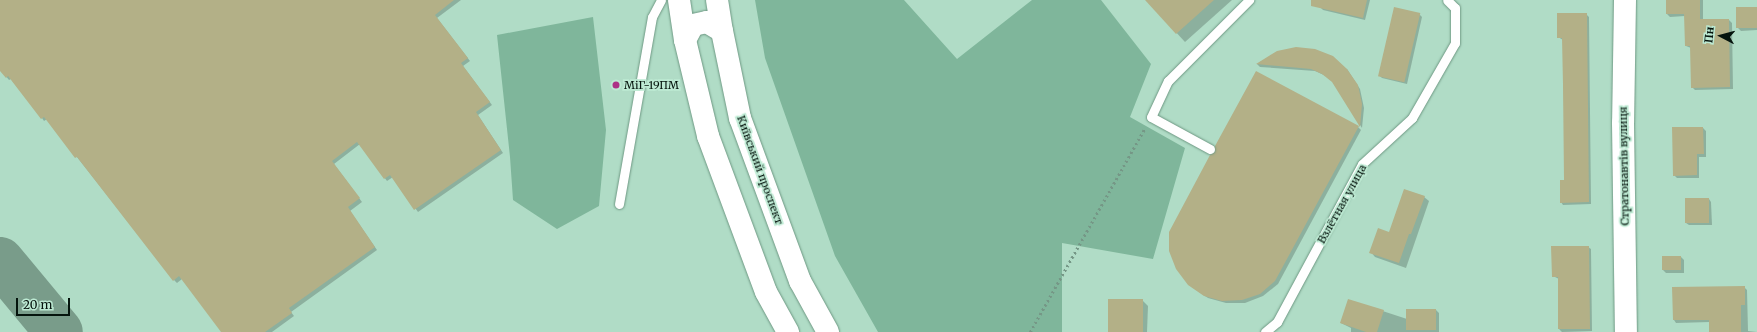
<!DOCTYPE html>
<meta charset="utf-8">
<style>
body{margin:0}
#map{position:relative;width:1757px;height:332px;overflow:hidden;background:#b0dcc6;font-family:Merriweather,serif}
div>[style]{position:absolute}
.green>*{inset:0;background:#7fb69b}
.shadow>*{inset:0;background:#0003}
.taxiway>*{height:48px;margin:-24px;padding:0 24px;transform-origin:24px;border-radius:24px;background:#799c8a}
.building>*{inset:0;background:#b3b087;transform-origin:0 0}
.path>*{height:2.5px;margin-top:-1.25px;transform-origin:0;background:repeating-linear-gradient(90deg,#759786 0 2px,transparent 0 5px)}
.roads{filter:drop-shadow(0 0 1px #6e9883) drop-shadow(0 0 1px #6e9883)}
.service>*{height:9px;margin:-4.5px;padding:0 4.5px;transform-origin:4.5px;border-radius:4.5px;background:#fff}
.primary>*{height:22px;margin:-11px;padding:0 11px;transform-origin:11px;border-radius:11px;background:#fff}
.dots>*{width:11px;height:11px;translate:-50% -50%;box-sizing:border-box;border:2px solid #bdead3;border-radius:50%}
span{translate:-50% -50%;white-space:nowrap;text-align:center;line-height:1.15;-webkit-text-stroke:3.5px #bdead3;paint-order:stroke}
.poi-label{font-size:11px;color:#05140d}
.left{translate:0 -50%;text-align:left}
.street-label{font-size:11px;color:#05140d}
.north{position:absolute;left:1701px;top:16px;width:40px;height:40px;-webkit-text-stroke:3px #bdead3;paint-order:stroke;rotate:276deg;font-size:11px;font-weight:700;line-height:16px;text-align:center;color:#05140d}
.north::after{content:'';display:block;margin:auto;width:14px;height:18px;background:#05140d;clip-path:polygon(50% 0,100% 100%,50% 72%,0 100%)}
.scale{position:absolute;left:16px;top:298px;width:54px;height:18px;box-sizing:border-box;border:2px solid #05140d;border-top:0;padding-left:5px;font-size:12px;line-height:14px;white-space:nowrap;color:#05140d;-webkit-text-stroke:3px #bdead3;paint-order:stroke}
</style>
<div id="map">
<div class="green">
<i style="clip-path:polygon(755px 0,904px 0,957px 59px,1032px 0,1101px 0,1151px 64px,1130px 117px,1185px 148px,1153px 259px,1062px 243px,1062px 332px,878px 332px,835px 256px,765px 58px)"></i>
<i style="clip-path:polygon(593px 17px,606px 130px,599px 206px,557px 229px,513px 200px,510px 157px,497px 35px)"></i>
</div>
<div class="shadow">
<i style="clip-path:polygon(0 0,461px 0,437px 18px,470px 61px,463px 66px,492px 105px,478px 115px,503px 153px,418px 212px,393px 177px,387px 181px,360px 144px,334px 164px,362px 202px,350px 211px,377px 250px,291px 312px,294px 316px,272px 332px,222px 332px,182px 279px,177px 283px,174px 280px,47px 119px,44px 121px,42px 118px,11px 79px,9px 80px,0 69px)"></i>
<i style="clip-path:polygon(1152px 0,1232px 0,1185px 42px,1149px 3px)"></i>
<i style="clip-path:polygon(1321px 0,1370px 0,1365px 20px,1323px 10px,1320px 7px)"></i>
<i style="clip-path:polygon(1667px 0,1703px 0,1703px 20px,1729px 20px,1732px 23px,1733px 89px,1695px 90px,1692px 87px,1691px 48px,1686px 46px,1685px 16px,1670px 17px,1667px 14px)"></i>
<i style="clip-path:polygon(1757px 8px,1757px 30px,1741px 31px,1738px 28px)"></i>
<i style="clip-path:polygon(1419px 14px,1422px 17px,1407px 84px,1382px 78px,1379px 75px)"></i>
<i style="clip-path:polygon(1586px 14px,1589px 17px,1591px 204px,1563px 205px,1561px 202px,1565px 181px,1563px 40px,1558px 37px)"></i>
<i style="clip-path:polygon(1277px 52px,1347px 69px,1360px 89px,1364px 108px,1362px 128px,1333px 82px,1326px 76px,1315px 71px,1260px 67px,1257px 64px)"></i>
<i style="clip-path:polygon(1358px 127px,1361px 130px,1278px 284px,1263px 296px,1245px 303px,1226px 303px,1208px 298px,1192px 287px)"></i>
<i style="clip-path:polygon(1673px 128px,1703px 128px,1706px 131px,1706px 157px,1699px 157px,1699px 178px,1677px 178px,1674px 175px)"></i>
<i style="clip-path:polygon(1424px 197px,1429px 201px,1406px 268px,1375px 257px,1371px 252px)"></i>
<i style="clip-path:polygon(1709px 199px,1711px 202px,1712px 225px,1689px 225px,1686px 223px)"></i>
<i style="clip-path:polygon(1588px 247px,1591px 249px,1592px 331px,1562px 332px,1559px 329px,1559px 279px,1553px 276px)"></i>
<i style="clip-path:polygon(1681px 257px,1684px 260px,1684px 273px,1666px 273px,1663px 270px,1663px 258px)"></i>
<i style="clip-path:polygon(1744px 287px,1747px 290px,1748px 331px,1757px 332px,1710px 332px,1710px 322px,1676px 323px,1674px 320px)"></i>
<i style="clip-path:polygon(1142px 300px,1148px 306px,1147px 332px,1108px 332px)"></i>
<i style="clip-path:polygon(1349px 300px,1407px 319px,1436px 310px,1439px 313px,1439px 332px,1351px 332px,1351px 328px,1341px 323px)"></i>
</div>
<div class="taxiway">
<i style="left:0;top:261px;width:92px;rotate:50.3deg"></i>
</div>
<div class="building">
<i style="clip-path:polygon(0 0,454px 0,435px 15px,468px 58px,461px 63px,490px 102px,476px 112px,501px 150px,414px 210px,390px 175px,384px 179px,357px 142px,332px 161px,360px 198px,348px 207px,375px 247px,289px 308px,292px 313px,265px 332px,221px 332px,179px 276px,173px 281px,77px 157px,75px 158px,44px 117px,41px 119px,8px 76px,6px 78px,0 71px)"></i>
<i style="clip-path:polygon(1145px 0,1214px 0,1176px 34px)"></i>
<i style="clip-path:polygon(1311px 0,1367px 0,1363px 18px,1311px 6px)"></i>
<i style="clip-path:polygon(1666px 0,1700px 0,1700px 19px,1729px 19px,1730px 87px,1691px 88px,1690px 46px,1685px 46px,1684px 14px,1666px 14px)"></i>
<i style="left:1394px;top:7px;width:27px;height:71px;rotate:13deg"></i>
<i style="left:1736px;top:7px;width:21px;height:21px"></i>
<i style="clip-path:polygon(1557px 13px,1587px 13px,1589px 202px,1560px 203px,1560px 180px,1564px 180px,1563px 85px,1562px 38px,1557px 38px)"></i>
<i style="clip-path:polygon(1296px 47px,1315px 49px,1333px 56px,1347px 69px,1358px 85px,1362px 104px,1360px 127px,1332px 82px,1322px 74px,1311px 69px,1256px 64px,1277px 51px)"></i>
<i style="clip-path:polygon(1256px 71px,1359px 126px,1275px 281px,1260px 294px,1242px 300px,1222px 301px,1204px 296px,1188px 285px,1176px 269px,1169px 251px,1169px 232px,1210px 155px,1215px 152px,1215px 146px)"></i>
<i style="clip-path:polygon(1672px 127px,1703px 127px,1704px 154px,1697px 154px,1697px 175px,1673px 176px)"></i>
<i style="clip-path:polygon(1404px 189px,1425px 196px,1411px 234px,1409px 234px,1399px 263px,1369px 253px,1378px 228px,1389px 232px)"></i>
<i style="left:1709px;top:198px;width:25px;height:24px;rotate:90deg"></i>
<i style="clip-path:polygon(1551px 246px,1589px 246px,1590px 329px,1558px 329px,1558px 277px,1552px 277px)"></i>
<i style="left:1681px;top:256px;width:14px;height:19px;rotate:90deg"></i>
<i style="clip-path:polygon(1745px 286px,1745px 305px,1741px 305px,1741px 332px,1709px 332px,1709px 320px,1673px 320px,1672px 287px)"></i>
<i style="left:1108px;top:299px;width:35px;height:33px"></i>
<i style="clip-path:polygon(1348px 299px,1384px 310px,1377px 332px,1366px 332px,1340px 323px)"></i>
<i style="left:1436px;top:309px;width:21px;height:30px;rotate:90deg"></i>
</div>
<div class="path">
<i style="left:1030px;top:332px;width:234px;rotate:-60.6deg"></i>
</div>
<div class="roads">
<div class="service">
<i style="left:1210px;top:149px;width:67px;rotate:-151.5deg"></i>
<i style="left:1151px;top:117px;width:40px;rotate:-65deg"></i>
<i style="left:1168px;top:81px;width:115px;rotate:-45deg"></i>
<i style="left:619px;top:204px;width:190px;rotate:-80deg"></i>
<i style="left:652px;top:17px;width:19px;rotate:-62deg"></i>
<i style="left:1265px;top:332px;width:16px;rotate:-40deg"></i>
<i style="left:1277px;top:322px;width:179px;rotate:-61.7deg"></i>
<i style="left:1362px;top:164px;width:68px;rotate:-42.6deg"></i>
<i style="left:1412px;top:118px;width:86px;rotate:-60.2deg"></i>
<i style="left:1455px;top:43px;width:35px;rotate:-90deg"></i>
<i style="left:1455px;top:8px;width:11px;rotate:-135deg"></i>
</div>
<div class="primary">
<i style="left:679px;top:0;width:40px;rotate:81.5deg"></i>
<i style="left:685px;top:40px;width:99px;rotate:76.5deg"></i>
<i style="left:708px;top:136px;width:166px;rotate:69.6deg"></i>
<i style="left:766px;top:292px;width:46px;rotate:61.2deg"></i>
<i style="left:717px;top:0;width:31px;rotate:81deg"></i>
<i style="left:722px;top:31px;width:89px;rotate:78.3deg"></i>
<i style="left:740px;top:118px;width:174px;rotate:69.8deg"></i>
<i style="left:800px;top:281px;width:58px;rotate:61.2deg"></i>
<i style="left:1625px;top:0;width:123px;rotate:90.9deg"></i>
<i style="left:1623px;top:123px;width:209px;rotate:89.2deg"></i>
<i style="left:685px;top:40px;width:17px;rotate:-62deg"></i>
<i style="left:693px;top:25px;width:14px;rotate:-12deg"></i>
<i style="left:707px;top:22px;width:17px;rotate:31deg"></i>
</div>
</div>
<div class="dots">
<i style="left:616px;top:85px;background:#ad3386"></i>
</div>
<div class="poi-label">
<span class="left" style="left:624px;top:85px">МіГ-19ПМ</span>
</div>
<div class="street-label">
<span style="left:1624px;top:166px;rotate:-91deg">Стратонавтів вулиця</span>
<span style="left:760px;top:170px;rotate:70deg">Київський проспект</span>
<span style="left:1342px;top:204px;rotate:-61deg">Взлётная улица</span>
</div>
<div class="north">Пн</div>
<div class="scale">20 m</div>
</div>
